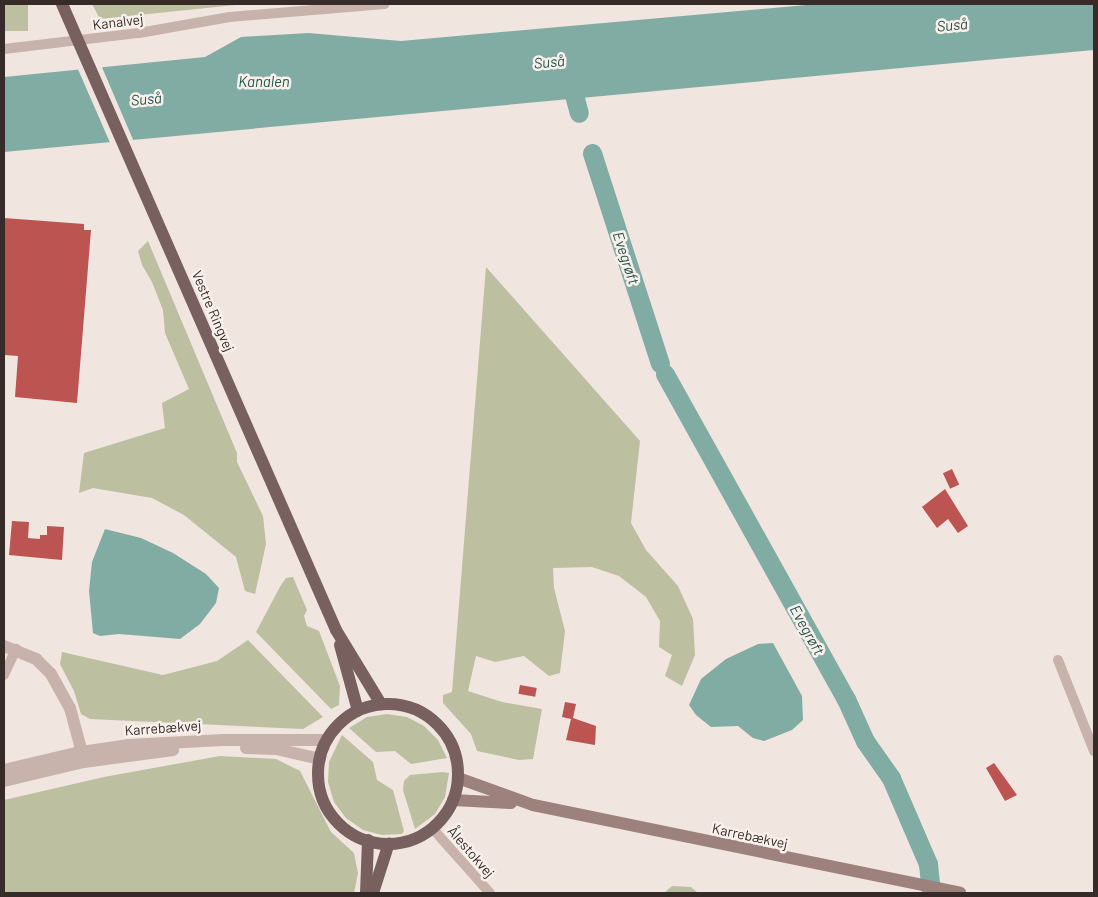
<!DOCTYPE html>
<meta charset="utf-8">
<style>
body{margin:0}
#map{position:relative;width:1098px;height:897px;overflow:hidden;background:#f1e5df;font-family:Barlow,sans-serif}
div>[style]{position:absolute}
.green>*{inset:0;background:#bcbfa0;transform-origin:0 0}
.water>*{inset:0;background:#80aca4}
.pier>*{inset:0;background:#f1e5df}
.river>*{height:19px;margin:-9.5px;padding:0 9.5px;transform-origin:9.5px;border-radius:9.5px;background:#80aca4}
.building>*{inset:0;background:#bc5452;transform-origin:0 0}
.minor>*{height:10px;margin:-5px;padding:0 5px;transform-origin:5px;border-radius:5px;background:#c8b2ac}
.tertiary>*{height:12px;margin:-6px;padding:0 6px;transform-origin:6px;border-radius:6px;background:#c8b2ac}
.secondary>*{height:12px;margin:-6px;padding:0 6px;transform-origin:6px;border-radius:6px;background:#9c817d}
.primary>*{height:12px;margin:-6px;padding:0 6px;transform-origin:6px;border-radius:6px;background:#77605d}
.primary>.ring{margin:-6px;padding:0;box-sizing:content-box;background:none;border:12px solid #77605d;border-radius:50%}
span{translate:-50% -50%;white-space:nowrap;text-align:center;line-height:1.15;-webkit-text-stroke:5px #f9f0eb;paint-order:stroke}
.street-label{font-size:14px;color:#372b2a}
.water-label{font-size:15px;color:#23554d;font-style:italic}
.frame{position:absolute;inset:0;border:5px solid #372b2a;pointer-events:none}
</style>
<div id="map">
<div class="green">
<i style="left:4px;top:4px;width:24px;height:27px"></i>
<i style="clip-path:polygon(92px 4px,245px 4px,100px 19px)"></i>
<i style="clip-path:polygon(148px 241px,237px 453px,237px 462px,263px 516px,266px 544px,255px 594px,245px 591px,236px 557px,184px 515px,152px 498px,93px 488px,79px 493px,84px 453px,165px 428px,162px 403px,189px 389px,165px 333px,163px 310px,152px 282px,142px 265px,138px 251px)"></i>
<i style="clip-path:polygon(486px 267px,640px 441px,631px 523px,646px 550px,678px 586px,693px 619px,695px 655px,682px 686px,665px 676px,672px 655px,659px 647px,660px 621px,646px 597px,619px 576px,592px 567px,553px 568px,554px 588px,565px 631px,560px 673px,549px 676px,524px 656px,495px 662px,476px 656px,468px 691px,502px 702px,542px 709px,533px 759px,519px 760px,477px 751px,471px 734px,443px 703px,443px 695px,452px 692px)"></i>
<i style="clip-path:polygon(293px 577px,307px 610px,304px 616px,307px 626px,319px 631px,340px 686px,339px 705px,331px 709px,256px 632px,281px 585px,286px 578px)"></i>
<i style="clip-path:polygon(248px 640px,323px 717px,303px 729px,90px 719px,81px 714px,74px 691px,60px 664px,62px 652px,163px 675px,217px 661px)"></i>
<i style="clip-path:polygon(387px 714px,407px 717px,424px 726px,438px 740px,447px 758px,411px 764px,395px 751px,376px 752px,349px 728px,367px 717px)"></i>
<i style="clip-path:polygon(342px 735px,373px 762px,377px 780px,393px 790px,404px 831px,402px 834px,382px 835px,363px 830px,346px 818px,334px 802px,328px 782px,329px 762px)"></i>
<i style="clip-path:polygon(220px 756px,276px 759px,300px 771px,331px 832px,354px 853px,358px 873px,354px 893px,4px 893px,4px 800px,104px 777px)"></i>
<i style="clip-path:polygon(442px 772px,449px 773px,445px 797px,435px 814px,415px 829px,403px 790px,404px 781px,410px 775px)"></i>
<i style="clip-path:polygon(672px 886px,691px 887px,698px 893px,664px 893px)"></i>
</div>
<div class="water">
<i style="clip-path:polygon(818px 4px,1094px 4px,1094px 50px,4px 152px,4px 77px,205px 57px,241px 37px,308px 33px,401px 41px)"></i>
<i style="clip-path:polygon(105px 529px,141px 538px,173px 553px,206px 574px,219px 588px,216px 603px,200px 624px,180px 639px,119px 634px,100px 636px,93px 633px,89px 591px,92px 562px)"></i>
<i style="clip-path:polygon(773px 643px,802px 696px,803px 720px,792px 730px,764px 741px,753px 738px,738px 726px,711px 727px,696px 715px,689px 705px,701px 679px,726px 659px,758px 644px)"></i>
</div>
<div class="pier">
<i style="clip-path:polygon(101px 65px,134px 142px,111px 145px,77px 67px)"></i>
</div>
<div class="river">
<i style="left:569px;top:76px;width:38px;rotate:75deg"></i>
<i style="left:592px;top:153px;width:221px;rotate:72.1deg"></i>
<i style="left:665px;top:374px;width:372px;rotate:60.9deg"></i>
<i style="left:846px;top:699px;width:46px;rotate:65.7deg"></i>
<i style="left:865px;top:741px;width:45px;rotate:54.9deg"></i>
<i style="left:891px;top:778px;width:94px;rotate:66.7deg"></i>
<i style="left:928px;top:864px;width:29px;rotate:84deg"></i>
</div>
<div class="building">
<i style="clip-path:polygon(4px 218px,84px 224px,84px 230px,91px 230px,77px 403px,15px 397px,18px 356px,4px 355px)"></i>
<i style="left:952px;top:469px;width:17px;height:10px;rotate:65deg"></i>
<i style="clip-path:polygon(945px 489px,968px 526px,958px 533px,948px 519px,937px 528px,922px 507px)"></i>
<i style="clip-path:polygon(12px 521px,29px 522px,28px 538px,40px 539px,40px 535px,47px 535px,47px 526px,64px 527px,62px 560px,9px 555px)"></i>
<i style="left:520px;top:685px;width:17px;height:9px;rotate:10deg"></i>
<i style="clip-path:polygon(565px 702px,576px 704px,573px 718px,596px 726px,595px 745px,566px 740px,571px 719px,562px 717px)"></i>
<i style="clip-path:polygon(994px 763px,1017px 795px,1005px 801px,986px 768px)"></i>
</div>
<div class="minor">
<i style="left:4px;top:49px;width:136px;rotate:-6.8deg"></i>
<i style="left:139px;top:33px;width:92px;rotate:-10deg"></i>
<i style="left:230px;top:17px;width:155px;rotate:-4.8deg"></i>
<i style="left:1058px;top:660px;width:98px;rotate:68.4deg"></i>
<i style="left:4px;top:675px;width:29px;rotate:-65deg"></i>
<i style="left:432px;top:828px;width:87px;rotate:48.3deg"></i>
</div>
<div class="tertiary">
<i style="left:4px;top:646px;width:35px;rotate:22deg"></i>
<i style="left:36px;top:659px;width:21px;rotate:45deg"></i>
<i style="left:51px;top:674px;width:39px;rotate:61deg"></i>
<i style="left:70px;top:708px;width:54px;rotate:74.9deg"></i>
<i style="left:246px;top:748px;width:30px;rotate:2deg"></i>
<i style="left:276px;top:749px;width:45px;rotate:12.8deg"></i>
<i style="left:4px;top:770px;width:79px;rotate:-13.2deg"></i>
<i style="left:81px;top:752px;width:49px;rotate:-8.3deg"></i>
<i style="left:129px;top:745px;width:94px;rotate:-3deg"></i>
<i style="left:223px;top:740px;width:104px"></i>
<i style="left:4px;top:781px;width:82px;rotate:-13.4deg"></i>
<i style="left:84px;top:762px;width:90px;rotate:-7.7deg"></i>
</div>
<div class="secondary">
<i style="left:458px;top:778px;width:80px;rotate:19.8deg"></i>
<i style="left:533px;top:805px;width:436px;rotate:11.6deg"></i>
<i style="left:453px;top:800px;width:58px;rotate:3deg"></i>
</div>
<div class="primary">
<i style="left:62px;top:4px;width:683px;rotate:66.36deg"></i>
<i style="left:336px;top:630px;width:87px;rotate:58.7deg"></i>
<i style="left:340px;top:645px;width:68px;rotate:74.7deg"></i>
<i class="ring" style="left:318px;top:704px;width:128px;height:128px"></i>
<i style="left:366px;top:893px;width:53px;rotate:-87.8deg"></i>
<i style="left:373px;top:893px;width:52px;rotate:-72.3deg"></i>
</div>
<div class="street-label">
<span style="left:118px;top:22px;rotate:-7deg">Kanalvej</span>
<span style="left:213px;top:311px;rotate:67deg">Vestre Ringvej</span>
<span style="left:163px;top:728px;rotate:-4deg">Karrebækvej</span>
<span style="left:750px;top:836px;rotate:12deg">Karrebækvej</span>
<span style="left:471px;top:852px;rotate:49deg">Ålestokvej</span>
</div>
<div class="water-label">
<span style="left:952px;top:25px;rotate:-5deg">Suså</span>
<span style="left:549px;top:62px;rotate:-5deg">Suså</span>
<span style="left:264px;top:82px">Kanalen</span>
<span style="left:146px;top:99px;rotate:-5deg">Suså</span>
<span style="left:626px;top:258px;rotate:72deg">Evegrøft</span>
<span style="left:807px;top:630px;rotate:61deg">Evegrøft</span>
</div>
<div class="frame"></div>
</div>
